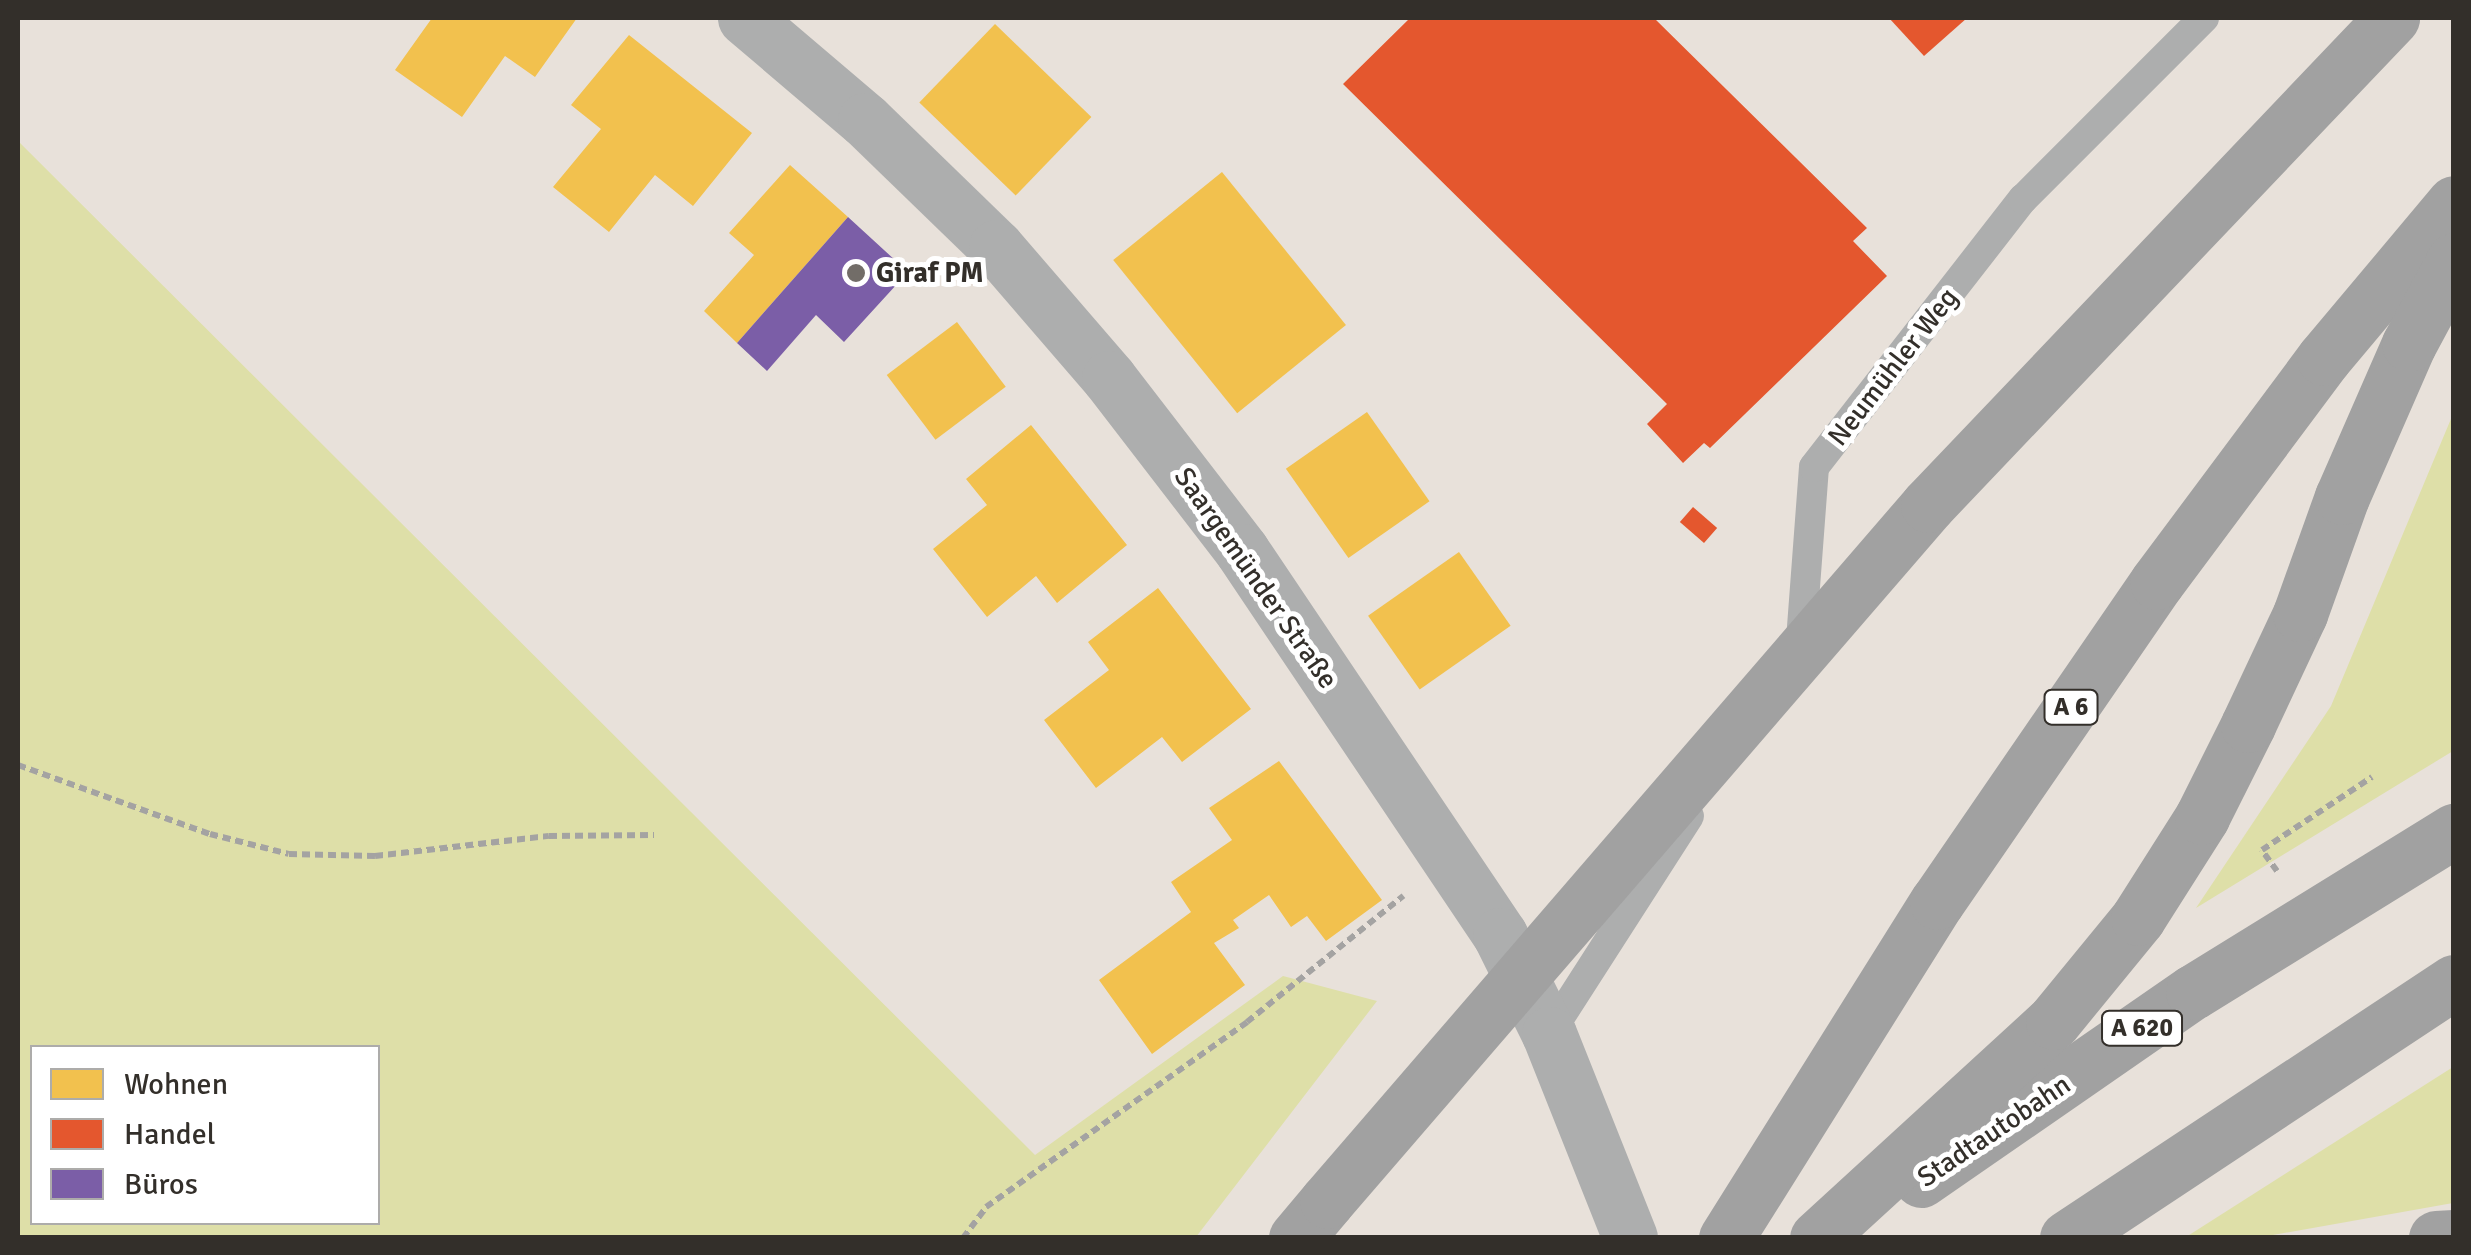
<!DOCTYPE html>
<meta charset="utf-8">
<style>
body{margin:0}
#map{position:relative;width:2471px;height:1255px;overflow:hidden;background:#e8e1da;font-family:Signika,sans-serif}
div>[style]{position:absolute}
.green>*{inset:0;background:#dedfa8}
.homes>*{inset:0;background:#f2c14e;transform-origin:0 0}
.shops>*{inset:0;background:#e4572e;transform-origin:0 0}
.offices>*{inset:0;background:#7b5ea7}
.path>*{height:6px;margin-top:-3px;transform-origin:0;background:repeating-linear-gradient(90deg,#a4a3a2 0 8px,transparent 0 13px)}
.service>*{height:30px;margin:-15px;padding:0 15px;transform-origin:15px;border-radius:15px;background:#adaeae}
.minor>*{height:55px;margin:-27.5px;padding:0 27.5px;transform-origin:27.5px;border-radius:27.5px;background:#adaeae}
.motorway>*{height:55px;margin:-27.5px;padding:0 27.5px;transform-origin:27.5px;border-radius:27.5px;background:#a1a1a1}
.motorway-bridge>*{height:55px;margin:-27.5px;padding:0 27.5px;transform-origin:27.5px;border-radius:27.5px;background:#a1a1a1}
.dots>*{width:28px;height:28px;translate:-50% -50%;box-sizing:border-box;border:5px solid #fff;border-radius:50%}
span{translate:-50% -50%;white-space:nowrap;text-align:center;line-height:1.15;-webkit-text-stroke:10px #fff;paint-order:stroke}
.shield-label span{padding:2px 8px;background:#fff;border:2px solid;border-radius:8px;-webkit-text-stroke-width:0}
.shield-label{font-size:25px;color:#332f2a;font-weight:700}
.poi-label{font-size:28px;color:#332f2a;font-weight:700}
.left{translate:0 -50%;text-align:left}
.street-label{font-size:28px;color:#332f2a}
.frame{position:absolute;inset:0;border:20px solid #332f2a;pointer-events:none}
.legend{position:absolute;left:30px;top:1045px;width:350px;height:180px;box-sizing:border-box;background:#fff;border:2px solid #adacaa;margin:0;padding:12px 18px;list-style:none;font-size:30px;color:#332f2a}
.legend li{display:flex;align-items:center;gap:20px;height:50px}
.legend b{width:50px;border:2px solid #adacaa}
</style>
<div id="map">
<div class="green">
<i style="clip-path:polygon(evenodd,18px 141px,1035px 1155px,1283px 976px,1377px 1001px,1196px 1237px,18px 1237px,18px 141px,32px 1048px,378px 1048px,378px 1222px,32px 1222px,32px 1048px)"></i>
<i style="clip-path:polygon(2453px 414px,2453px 751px,2196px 908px,2331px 706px)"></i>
<i style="clip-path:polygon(2453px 1067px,2453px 1203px,2262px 1237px,2186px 1237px)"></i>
</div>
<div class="homes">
<i style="clip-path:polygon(432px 18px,577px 18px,535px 77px,505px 56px,462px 117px,395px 70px)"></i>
<i style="left:995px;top:24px;width:134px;height:109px;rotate:44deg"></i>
<i style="clip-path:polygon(629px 35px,752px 133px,693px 206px,655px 175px,609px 232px,553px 187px,601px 129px,571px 105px)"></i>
<i style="clip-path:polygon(790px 165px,848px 217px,737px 343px,704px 311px,754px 255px,729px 233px)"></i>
<i style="left:1222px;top:172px;width:197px;height:140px;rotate:51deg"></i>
<i style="left:957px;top:322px;width:81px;height:88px;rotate:53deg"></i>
<i style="left:1367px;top:412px;width:109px;height:99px;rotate:55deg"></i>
<i style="clip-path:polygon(1031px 425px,1127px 545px,1057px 603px,1036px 576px,987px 617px,933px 549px,987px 505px,966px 479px)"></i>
<i style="left:1459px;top:552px;width:90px;height:111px;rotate:55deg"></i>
<i style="clip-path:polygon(1158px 588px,1251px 709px,1182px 762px,1162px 737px,1096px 788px,1044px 720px,1109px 670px,1088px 642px)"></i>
<i style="clip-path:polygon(1279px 761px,1382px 900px,1326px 941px,1307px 916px,1291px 927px,1269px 895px,1233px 920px,1239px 928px,1214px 943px,1245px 985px,1152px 1054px,1099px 980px,1191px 912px,1171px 882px,1232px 840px,1209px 808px)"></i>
</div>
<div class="shops">
<i style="clip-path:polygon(1410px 18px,1654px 18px,1867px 228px,1853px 241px,1887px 276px,1710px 448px,1704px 443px,1683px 463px,1647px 424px,1667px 404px,1343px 84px)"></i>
<i style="clip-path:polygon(1889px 18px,1967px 18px,1924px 56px)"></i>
<i style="left:1693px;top:507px;width:32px;height:20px;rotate:41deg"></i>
</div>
<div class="offices">
<i style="clip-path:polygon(848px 217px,908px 272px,844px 342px,816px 315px,767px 371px,737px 343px)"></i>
</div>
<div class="path">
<i style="left:18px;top:765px;width:204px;rotate:19.8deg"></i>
<i style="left:210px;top:834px;width:81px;rotate:14.2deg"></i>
<i style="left:289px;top:854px;width:86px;rotate:1.3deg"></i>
<i style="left:375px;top:856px;width:175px;rotate:-6.6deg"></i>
<i style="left:549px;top:836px;width:105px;rotate:-0.5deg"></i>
<i style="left:2277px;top:871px;width:26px;rotate:-126deg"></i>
<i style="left:2262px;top:850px;width:132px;rotate:-33.6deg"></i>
<i style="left:963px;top:1238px;width:39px;rotate:-53deg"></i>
<i style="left:986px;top:1207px;width:320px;rotate:-35.3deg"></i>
<i style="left:1247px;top:1022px;width:201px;rotate:-38.9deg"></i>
</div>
<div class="service">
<i style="left:1797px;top:646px;width:7px;rotate:-56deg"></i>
<i style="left:1801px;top:640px;width:173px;rotate:-85.7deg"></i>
<i style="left:1814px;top:467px;width:340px;rotate:-52.1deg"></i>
<i style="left:2023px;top:199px;width:256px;rotate:-45deg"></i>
<i style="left:1549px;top:1034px;width:259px;rotate:-57.3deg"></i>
</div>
<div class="minor">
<i style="left:745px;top:18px;width:157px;rotate:40.4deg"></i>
<i style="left:865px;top:120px;width:182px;rotate:44.1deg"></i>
<i style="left:996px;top:247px;width:173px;rotate:49.2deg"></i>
<i style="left:1109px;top:378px;width:218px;rotate:52.4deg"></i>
<i style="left:1242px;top:551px;width:463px;rotate:56.1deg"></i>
<i style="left:1500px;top:935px;width:110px;rotate:63.7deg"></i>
<i style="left:1549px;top:1034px;width:219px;rotate:68.3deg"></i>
</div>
<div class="motorway">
<i style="left:1921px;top:1180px;width:331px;rotate:-34.7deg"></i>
<i style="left:2193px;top:992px;width:307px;rotate:-31.7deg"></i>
<i style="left:1296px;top:1238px;width:48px;rotate:-50deg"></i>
<i style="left:1726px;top:1238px;width:397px;rotate:-57.9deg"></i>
<i style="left:1937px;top:902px;width:388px;rotate:-55.5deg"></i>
<i style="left:2157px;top:582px;width:279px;rotate:-53.3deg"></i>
<i style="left:2324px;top:358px;width:202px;rotate:-50deg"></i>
<i style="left:1817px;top:1238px;width:320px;rotate:-42.5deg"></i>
<i style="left:2053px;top:1022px;width:134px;rotate:-50.7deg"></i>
<i style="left:2138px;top:918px;width:120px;rotate:-57.6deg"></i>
<i style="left:2202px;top:817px;width:103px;rotate:-63.4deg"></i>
<i style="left:2248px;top:725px;width:123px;rotate:-64.9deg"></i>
<i style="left:2300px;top:614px;width:124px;rotate:-70.3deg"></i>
<i style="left:2342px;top:497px;width:167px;rotate:-66.4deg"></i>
<i style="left:2409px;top:344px;width:95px;rotate:-61.8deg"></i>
<i style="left:2067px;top:1238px;width:464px;rotate:-33.5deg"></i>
<i style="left:2436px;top:1238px;width:18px;rotate:-3deg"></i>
</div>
<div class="motorway-bridge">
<i style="left:1327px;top:1201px;width:920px;rotate:-49.19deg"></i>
<i style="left:1928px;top:505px;width:673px;rotate:-46.39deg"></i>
</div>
<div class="dots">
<i style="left:856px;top:273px;background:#726d68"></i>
</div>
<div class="shield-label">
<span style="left:2071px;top:707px">A 6</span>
<span style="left:2142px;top:1028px">A 620</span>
</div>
<div class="poi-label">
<span class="left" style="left:876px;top:273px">Giraf PM</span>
</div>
<div class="street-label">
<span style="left:1893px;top:367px;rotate:-52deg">Neumühler Weg</span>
<span style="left:1256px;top:578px;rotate:55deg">Saargemünder Straße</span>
<span style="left:1994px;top:1131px;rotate:-34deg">Stadtautobahn</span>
</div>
<div class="frame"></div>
<ul class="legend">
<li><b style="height:28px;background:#f2c14e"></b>Wohnen</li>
<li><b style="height:28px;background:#e4572e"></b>Handel</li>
<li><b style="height:28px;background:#7b5ea7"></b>Büros</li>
</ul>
</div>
